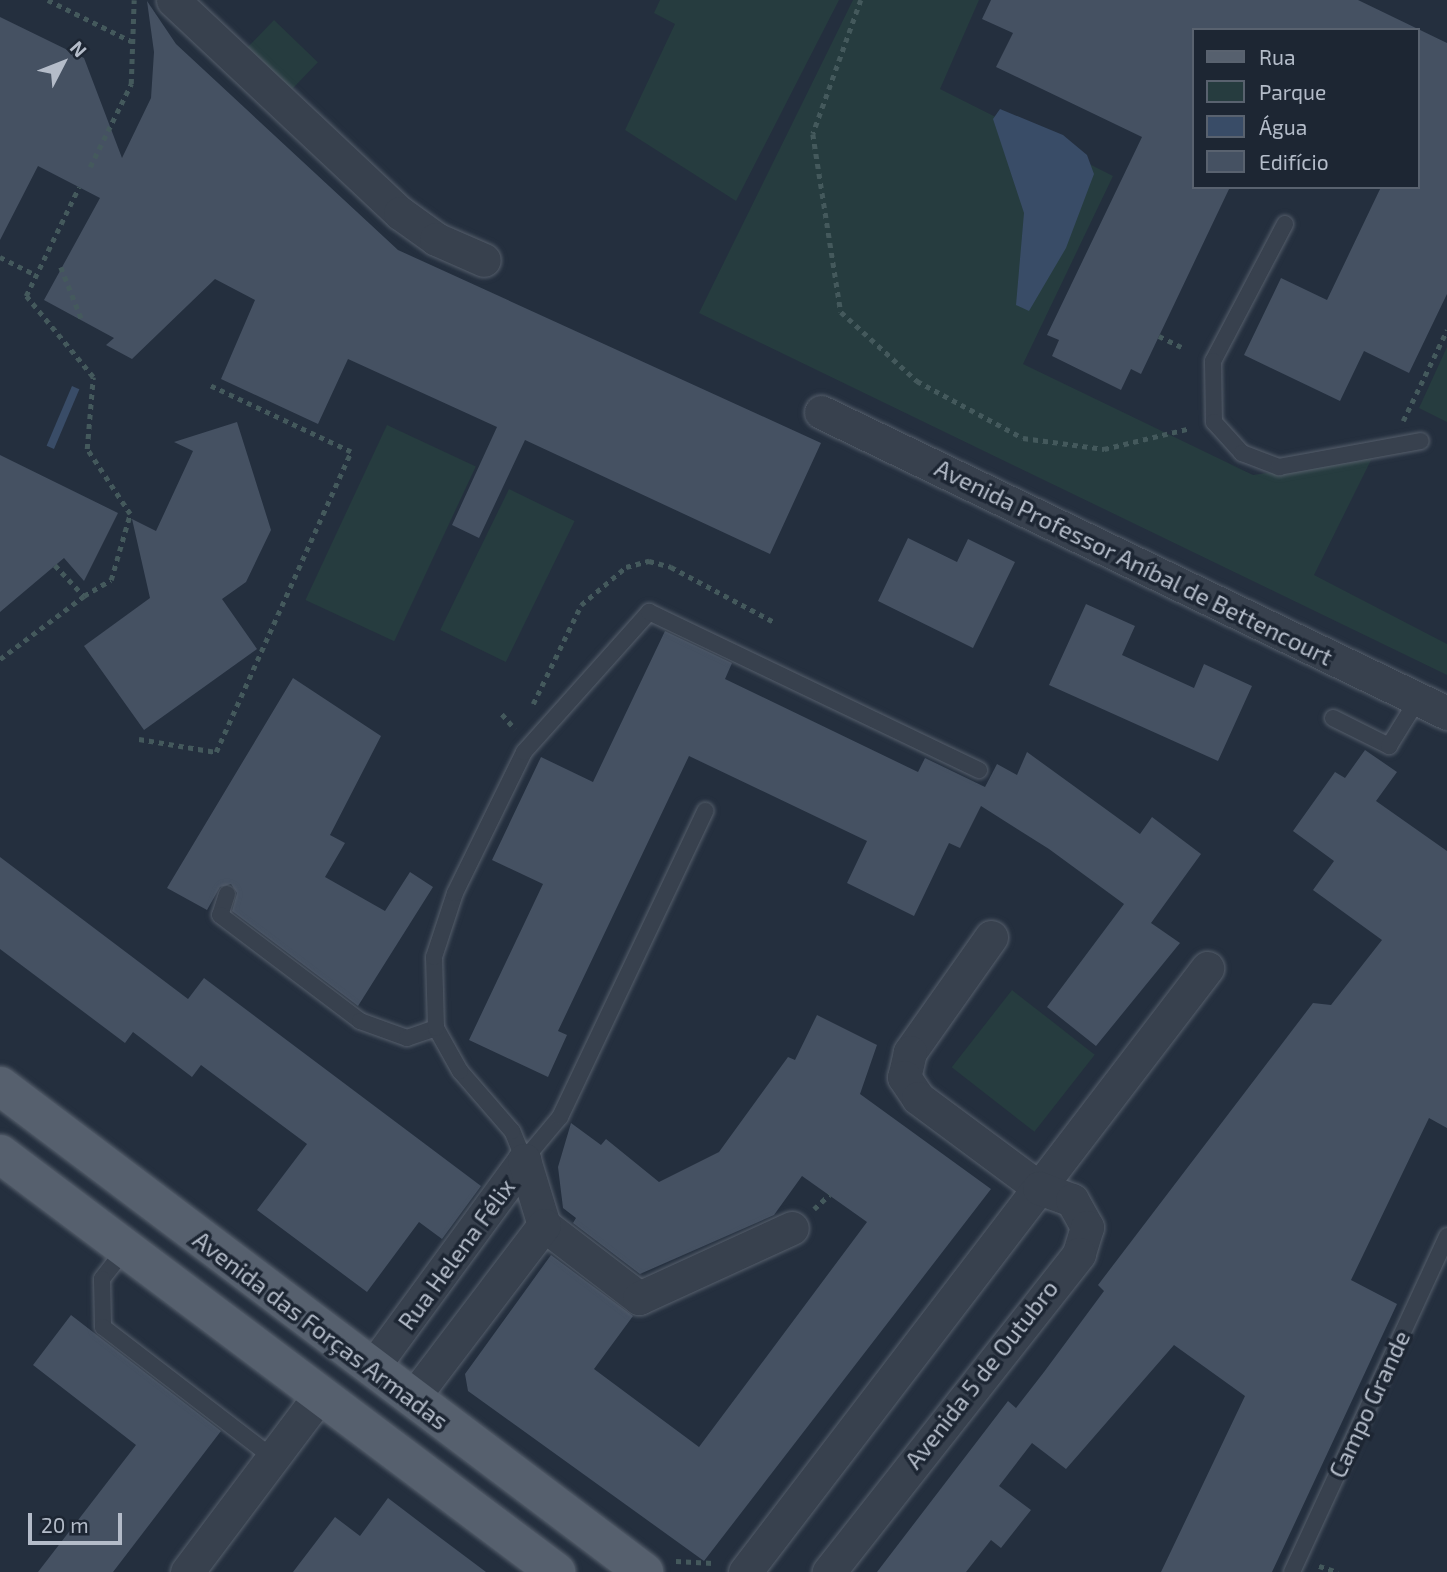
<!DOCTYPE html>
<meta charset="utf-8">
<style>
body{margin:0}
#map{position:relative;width:1447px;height:1572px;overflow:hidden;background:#242f3e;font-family:"Exo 2",sans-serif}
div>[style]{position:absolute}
.green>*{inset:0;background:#263c3f;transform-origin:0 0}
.water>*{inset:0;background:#394c67;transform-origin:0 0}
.building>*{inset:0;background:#455162}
.path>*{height:4.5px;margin-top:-2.25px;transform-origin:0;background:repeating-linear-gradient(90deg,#44595c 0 5px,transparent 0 10px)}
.roads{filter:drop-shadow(0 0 2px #565f6c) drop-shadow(0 0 2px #565f6c)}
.lane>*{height:16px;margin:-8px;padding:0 8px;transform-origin:8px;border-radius:8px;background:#38414e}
.street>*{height:33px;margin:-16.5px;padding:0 16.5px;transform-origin:16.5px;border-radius:16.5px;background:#38414e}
.primary>*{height:38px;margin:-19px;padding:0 19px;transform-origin:19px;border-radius:19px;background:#56606e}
span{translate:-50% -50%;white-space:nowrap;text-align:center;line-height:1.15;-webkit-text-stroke:7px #1d2633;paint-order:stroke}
.street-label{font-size:24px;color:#b4bcc9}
.legend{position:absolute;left:1192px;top:28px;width:228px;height:161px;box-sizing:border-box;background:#1d2633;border:2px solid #59626f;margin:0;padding:9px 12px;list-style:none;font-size:21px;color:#b4bcc9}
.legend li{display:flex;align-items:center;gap:14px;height:35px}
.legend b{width:35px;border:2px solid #59626f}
.north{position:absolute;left:28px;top:28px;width:70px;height:70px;-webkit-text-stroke:5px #1d2633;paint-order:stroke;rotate:48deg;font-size:19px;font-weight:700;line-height:28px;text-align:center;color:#b4bcc9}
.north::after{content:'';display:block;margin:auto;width:24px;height:32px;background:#b4bcc9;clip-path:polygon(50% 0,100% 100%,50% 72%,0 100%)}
.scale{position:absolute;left:28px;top:1513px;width:94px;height:32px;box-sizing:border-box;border:4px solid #b4bcc9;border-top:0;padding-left:9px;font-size:21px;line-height:24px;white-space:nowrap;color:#b4bcc9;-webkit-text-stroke:5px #1d2633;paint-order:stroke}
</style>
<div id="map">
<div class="green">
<i style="clip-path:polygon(660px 0,839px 0,736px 201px,625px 130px,675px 24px,654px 13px)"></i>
<i style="clip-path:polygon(853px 0,979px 0,940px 89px,1113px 176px,1023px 364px,1253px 475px,1372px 458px,1314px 575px,1447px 644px,1447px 675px,699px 313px)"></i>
<i style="left:274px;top:20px;width:61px;height:38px;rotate:44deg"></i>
<i style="clip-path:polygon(1447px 347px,1447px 422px,1419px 408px)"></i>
<i style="left:387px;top:425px;width:98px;height:193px;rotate:25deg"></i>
<i style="left:509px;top:489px;width:73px;height:157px;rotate:26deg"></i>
<i style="left:1012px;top:990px;width:105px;height:98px;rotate:38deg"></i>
</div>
<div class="water">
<i style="clip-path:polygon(1000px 109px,1063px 135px,1087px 155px,1094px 174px,1066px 248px,1029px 311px,1016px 305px,1024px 213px,993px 119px)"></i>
<i style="left:72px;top:386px;width:8px;height:65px;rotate:23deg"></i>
</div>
<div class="building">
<i style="clip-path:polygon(991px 0,1358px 0,1447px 43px,1447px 294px,1409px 373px,1364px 351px,1340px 401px,1244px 355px,1281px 278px,1327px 300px,1381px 187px,1417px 187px,1417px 30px,1193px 30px,1193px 187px,1230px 187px,1141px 374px,1131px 369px,1121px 390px,1052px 356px,1059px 340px,1047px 335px,1142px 137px,996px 67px,1013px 33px,982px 19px)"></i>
<i style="clip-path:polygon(147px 1px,176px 44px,398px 250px,821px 443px,770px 554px,525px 440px,479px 538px,452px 525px,497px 427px,348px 359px,318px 424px,221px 379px,255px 300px,215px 279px,132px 359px,106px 345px,114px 338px,44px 300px,100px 198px,38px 166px,0 240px,0 17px,84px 58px,122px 158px,151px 98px,154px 52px)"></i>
<i style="clip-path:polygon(237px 422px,271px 530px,246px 582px,222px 599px,257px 649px,144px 730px,84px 646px,150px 598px,132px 519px,156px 531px,193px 451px,174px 442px)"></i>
<i style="clip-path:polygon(0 455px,118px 513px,84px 581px,64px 558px,0 612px)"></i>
<i style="clip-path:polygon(908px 538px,957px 562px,968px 539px,1015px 562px,973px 648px,878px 601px)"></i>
<i style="clip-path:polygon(1086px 604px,1135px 626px,1122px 655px,1194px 688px,1204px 664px,1252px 686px,1218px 761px,1049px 685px)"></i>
<i style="clip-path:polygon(665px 631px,732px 663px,725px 679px,918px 772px,925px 758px,985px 787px,997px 764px,1017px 775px,1027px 752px,1140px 834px,1152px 817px,1201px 854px,1151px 923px,1180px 943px,1096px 1046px,1047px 1007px,1124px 904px,1049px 849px,981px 806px,960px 848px,949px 843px,914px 916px,847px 883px,867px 841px,689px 756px,558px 1031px,567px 1035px,548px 1077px,469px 1040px,543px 884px,492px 860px,541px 757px,593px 782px)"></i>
<i style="clip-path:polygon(293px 678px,381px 736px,330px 835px,345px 843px,325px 877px,385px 911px,410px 872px,433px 887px,358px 1006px,232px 911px,237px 893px,231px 884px,220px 887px,207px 910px,167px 888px)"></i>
<i style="clip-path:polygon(1365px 750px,1397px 772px,1376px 801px,1447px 851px,1447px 1128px,1429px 1118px,1351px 1280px,1397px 1304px,1272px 1572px,1161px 1572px,1245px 1396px,1174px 1345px,1066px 1469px,1032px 1443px,999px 1486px,1031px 1510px,1001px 1548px,991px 1540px,966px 1572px,877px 1572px,1008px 1401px,1016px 1408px,1044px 1372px,1104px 1291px,1098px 1285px,1313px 1003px,1331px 1005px,1382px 940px,1313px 890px,1334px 861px,1293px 831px,1335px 772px,1345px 778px)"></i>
<i style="clip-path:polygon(0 857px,188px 999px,204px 978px,481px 1186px,442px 1239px,419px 1222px,367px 1292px,257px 1210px,307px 1144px,201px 1065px,192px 1077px,133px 1032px,125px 1043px,0 949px)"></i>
<i style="clip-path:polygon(817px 1015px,877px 1045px,860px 1094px,991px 1189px,704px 1561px,468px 1391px,465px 1374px,551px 1255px,633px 1316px,594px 1369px,699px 1447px,867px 1222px,802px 1176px,774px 1215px,640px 1274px,573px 1223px,576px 1218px,563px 1208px,558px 1167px,571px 1123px,601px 1145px,606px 1139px,659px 1182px,719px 1152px,788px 1057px,795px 1060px)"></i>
<i style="clip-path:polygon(71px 1315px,221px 1431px,113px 1572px,38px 1572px,136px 1445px,33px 1365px)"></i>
<i style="clip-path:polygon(388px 1498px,430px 1530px,486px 1572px,293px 1572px,335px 1517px,360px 1536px)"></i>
</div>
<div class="path">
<i style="left:48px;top:0;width:93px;rotate:26.3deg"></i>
<i style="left:861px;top:0;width:142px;rotate:109.7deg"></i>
<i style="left:813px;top:134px;width:180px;rotate:81.1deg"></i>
<i style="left:841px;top:312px;width:103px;rotate:42.2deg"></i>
<i style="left:917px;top:381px;width:120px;rotate:28.3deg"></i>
<i style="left:1023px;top:438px;width:82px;rotate:7.7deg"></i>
<i style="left:1104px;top:449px;width:89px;rotate:-13.6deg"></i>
<i style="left:90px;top:167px;width:93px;rotate:-63.7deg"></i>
<i style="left:131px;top:84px;width:84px;rotate:-88deg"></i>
<i style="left:0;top:257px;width:40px;rotate:26.6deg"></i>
<i style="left:61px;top:267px;width:57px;rotate:68.4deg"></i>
<i style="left:1159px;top:336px;width:25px;rotate:26deg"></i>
<i style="left:1403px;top:421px;width:101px;rotate:-64.2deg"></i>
<i style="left:55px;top:565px;width:42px;rotate:46.9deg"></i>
<i style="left:84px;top:596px;width:31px;rotate:-31deg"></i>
<i style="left:111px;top:580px;width:69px;rotate:-73.9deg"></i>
<i style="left:130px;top:514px;width:78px;rotate:-123.5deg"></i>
<i style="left:87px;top:449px;width:72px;rotate:-85.2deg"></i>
<i style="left:93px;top:377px;width:105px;rotate:-129.6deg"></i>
<i style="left:26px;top:296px;width:121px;rotate:-64.1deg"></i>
<i style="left:0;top:659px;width:105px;rotate:-36.9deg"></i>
<i style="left:533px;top:704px;width:110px;rotate:-64.1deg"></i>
<i style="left:581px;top:605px;width:59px;rotate:-40.2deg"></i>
<i style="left:626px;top:567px;width:24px;rotate:-15deg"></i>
<i style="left:649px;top:561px;width:23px;rotate:15deg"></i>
<i style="left:671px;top:567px;width:119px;rotate:28.1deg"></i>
<i style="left:502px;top:714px;width:20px;rotate:49deg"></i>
<i style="left:139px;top:739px;width:78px;rotate:9.6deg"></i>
<i style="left:216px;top:752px;width:329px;rotate:-65.8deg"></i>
<i style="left:351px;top:452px;width:155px;rotate:-154.8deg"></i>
<i style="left:814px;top:1209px;width:21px;rotate:-43deg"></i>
<i style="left:676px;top:1561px;width:37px;rotate:3deg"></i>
<i style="left:1319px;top:1566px;width:20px;rotate:18deg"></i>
</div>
<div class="roads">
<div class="lane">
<i style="left:1285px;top:224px;width:155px;rotate:117.7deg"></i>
<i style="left:1213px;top:361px;width:61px;rotate:89.1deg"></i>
<i style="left:1214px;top:422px;width:42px;rotate:47.9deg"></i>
<i style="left:1242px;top:453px;width:40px;rotate:21deg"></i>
<i style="left:1279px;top:467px;width:144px;rotate:-10.4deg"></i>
<i style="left:1333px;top:718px;width:63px;rotate:26.6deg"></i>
<i style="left:1389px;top:746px;width:55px;rotate:-58.3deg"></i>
<i style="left:227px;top:894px;width:22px;rotate:108deg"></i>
<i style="left:220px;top:915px;width:176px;rotate:37.1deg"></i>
<i style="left:360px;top:1021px;width:50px;rotate:19.9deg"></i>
<i style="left:407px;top:1038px;width:31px;rotate:-19deg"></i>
<i style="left:524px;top:1160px;width:31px;rotate:-112deg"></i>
<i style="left:512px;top:1131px;width:79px;rotate:-130.9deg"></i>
<i style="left:460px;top:1071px;width:49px;rotate:-119.2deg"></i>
<i style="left:436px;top:1028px;width:71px;rotate:-91.6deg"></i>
<i style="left:434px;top:957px;width:67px;rotate:-71.8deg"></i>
<i style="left:455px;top:893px;width:157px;rotate:-63.9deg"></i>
<i style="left:524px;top:752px;width:188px;rotate:-48.2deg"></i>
<i style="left:649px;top:612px;width:366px;rotate:25.6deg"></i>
<i style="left:524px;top:1160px;width:56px;rotate:-50.1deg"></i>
<i style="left:560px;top:1117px;width:339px;rotate:-64.6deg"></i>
<i style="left:126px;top:1248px;width:39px;rotate:128deg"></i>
<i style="left:102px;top:1279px;width:48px;rotate:88.8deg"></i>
<i style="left:103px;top:1327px;width:215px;rotate:37.6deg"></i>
<i style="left:1292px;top:1572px;width:370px;rotate:-65.2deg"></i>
</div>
<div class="street">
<i style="left:173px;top:0;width:311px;rotate:43.2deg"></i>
<i style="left:400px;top:213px;width:44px;rotate:35.8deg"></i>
<i style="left:436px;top:239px;width:52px;rotate:23.6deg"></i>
<i style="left:821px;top:412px;width:695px;rotate:25.68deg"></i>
<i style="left:991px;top:937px;width:141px;rotate:125.2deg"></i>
<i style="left:910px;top:1052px;width:26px;rotate:103deg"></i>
<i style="left:904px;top:1077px;width:25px;rotate:56deg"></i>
<i style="left:918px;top:1098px;width:151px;rotate:36.6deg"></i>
<i style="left:1039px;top:1188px;width:277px;rotate:-52.6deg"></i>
<i style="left:544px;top:1225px;width:120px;rotate:37.5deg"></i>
<i style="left:639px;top:1298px;width:168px;rotate:-24.6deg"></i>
<i style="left:372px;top:1368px;width:258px;rotate:-53.8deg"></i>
<i style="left:524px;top:1160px;width:68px;rotate:72.9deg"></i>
<i style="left:544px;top:1225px;width:218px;rotate:127.2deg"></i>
<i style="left:187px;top:1572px;width:221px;rotate:-53.1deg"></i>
<i style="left:745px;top:1572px;width:484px;rotate:-52.6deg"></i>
<i style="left:1039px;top:1188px;width:35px;rotate:20deg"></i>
<i style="left:1072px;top:1200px;width:31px;rotate:61deg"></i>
<i style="left:1087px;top:1227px;width:28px;rotate:107deg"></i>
<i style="left:1079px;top:1254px;width:405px;rotate:128.2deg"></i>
</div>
<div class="primary">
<i style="left:0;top:1086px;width:807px;rotate:37.04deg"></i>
<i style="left:0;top:1154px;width:696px;rotate:36.94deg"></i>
</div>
</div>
<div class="street-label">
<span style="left:1134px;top:562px;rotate:26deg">Avenida Professor Aníbal de Bettencourt</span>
<span style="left:456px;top:1254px;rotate:-54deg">Rua Helena Félix</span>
<span style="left:321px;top:1330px;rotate:37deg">Avenida das Forças Armadas</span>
<span style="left:981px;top:1374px;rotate:-52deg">Avenida 5 de Outubro</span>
<span style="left:1369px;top:1404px;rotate:-65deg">Campo Grande</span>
</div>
<ul class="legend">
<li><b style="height:9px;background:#56606e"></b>Rua</li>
<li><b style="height:19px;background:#263c3f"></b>Parque</li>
<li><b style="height:19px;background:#394c67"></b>Água</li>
<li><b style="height:19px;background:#455162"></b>Edifício</li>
</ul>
<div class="north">N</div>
<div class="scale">20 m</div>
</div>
